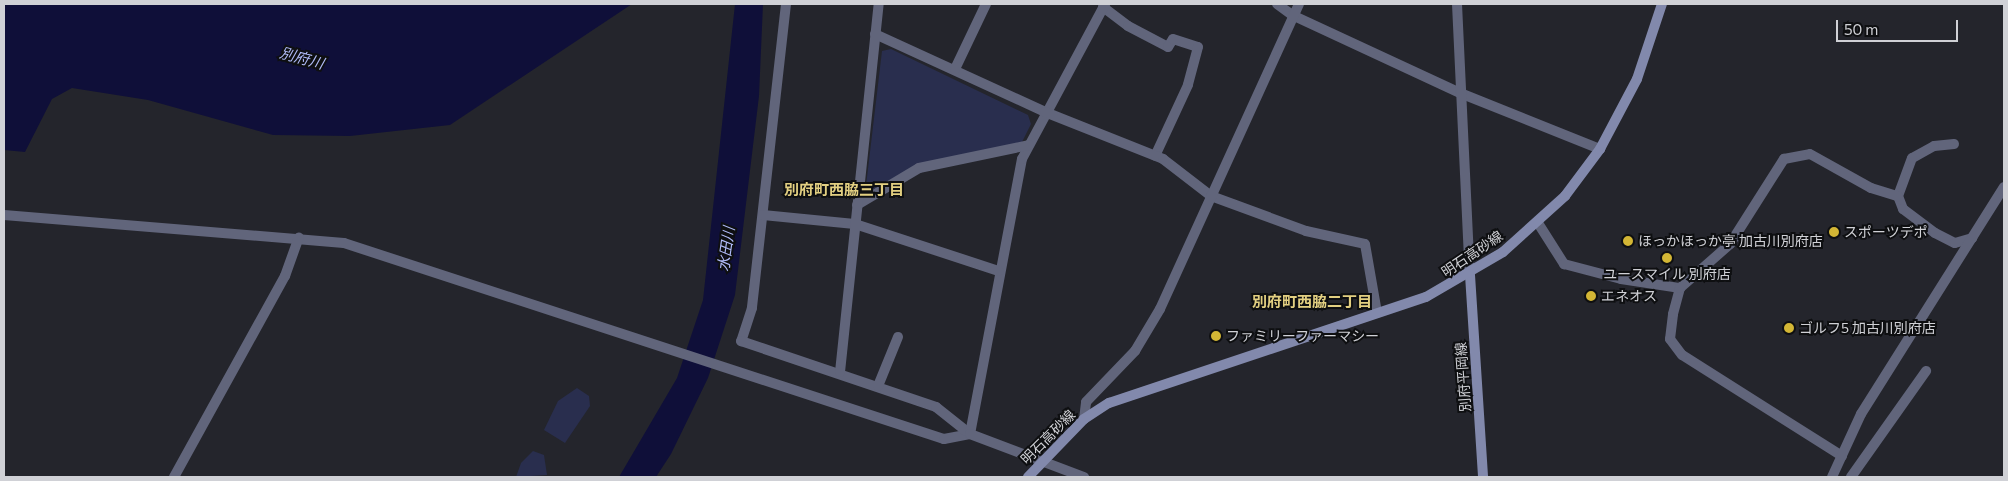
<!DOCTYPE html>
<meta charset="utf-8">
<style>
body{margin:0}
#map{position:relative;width:2008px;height:481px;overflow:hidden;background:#24252c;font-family:Commissioner,"Noto Sans JP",sans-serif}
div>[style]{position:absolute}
.green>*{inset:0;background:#292e4e}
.water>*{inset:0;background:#0f0f39}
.service>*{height:10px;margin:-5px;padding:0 5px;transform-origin:5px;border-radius:5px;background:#61657b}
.minor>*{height:10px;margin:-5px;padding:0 5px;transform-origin:5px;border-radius:5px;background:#61657b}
.tertiary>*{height:10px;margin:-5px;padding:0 5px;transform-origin:5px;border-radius:5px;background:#61657b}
.secondary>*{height:10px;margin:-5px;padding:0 5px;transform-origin:5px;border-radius:5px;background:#8289ac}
.dots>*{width:14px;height:14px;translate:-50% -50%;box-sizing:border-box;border:2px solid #0e0f11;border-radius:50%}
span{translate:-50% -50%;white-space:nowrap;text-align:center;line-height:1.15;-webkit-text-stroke:4px #0e0f11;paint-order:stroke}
.poi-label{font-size:14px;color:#d0d1d6}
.left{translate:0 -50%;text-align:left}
.street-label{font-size:14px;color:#d0d1d6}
.water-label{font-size:15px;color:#b1bcf9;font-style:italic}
.neighbourhood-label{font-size:15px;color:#e2cf81;font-weight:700}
.frame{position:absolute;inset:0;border:5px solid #d0d1d6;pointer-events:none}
.scale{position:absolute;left:1836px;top:20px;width:122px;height:22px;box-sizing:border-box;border:2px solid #d0d1d6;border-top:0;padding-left:6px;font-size:15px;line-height:18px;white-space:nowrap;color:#d0d1d6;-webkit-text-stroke:4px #0e0f11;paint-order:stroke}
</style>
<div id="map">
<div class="green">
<i style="clip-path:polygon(891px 49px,1028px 115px,1031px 124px,1021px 144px,915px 166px,865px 194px,882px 51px)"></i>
<i style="clip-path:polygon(577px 388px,589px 396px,590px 406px,565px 443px,544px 430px,558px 401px)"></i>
<i style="clip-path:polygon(533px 451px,544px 455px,547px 475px,516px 477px,521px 463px)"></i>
</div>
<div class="water">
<i style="clip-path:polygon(4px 4px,632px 4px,450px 125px,350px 136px,273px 135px,148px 100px,72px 88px,52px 99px,25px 152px,4px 150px)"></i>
<i style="clip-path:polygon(735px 4px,763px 4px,759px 96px,735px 295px,708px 378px,671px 454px,656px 477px,619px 477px,677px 378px,703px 300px)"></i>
</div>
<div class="service">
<i style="left:1103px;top:7px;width:31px;rotate:37deg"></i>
<i style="left:1128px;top:26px;width:45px;rotate:27.7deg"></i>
<i style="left:1168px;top:47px;width:9px;rotate:-58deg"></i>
<i style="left:1173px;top:39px;width:26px;rotate:18deg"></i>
<i style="left:1198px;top:47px;width:39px;rotate:105deg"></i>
<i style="left:1188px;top:85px;width:78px;rotate:114.9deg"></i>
<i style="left:1954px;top:144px;width:20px;rotate:174deg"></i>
<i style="left:1934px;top:146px;width:25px;rotate:151deg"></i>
<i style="left:1912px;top:158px;width:40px;rotate:110.2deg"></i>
<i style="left:1898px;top:196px;width:14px;rotate:69deg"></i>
<i style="left:1903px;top:209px;width:40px;rotate:37deg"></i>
<i style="left:1935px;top:233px;width:22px;rotate:27deg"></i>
<i style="left:1955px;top:243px;width:18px;rotate:-16deg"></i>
<i style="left:4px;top:215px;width:341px;rotate:4.7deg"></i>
<i style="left:344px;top:243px;width:631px;rotate:18.09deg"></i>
<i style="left:944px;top:439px;width:26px;rotate:-11deg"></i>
<i style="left:1538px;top:223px;width:49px;rotate:57.6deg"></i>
<i style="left:1564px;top:264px;width:59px;rotate:14.7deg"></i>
<i style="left:1621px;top:279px;width:60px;rotate:8.7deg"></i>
<i style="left:1842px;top:456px;width:189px;rotate:-147.7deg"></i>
<i style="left:1682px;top:355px;width:20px;rotate:-127deg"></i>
<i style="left:1670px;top:339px;width:25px;rotate:-83deg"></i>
<i style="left:1673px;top:314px;width:27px;rotate:-75deg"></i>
<i style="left:1680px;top:288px;width:67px;rotate:-41.3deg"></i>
<i style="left:1730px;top:244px;width:101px;rotate:-57.6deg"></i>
<i style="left:1784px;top:159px;width:26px;rotate:-11deg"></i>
<i style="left:1810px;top:154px;width:70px;rotate:29.1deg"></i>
<i style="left:1871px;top:188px;width:28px;rotate:17deg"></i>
<i style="left:174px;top:477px;width:230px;rotate:-61.1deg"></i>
<i style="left:285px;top:276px;width:41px;rotate:-70.3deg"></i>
<i style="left:1832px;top:477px;width:69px;rotate:-65.3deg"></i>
<i style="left:1861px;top:414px;width:268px;rotate:-57.8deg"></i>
<i style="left:1851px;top:477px;width:130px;rotate:-54.7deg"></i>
</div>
<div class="minor">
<i style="left:786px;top:4px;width:306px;rotate:96.4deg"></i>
<i style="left:752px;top:308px;width:35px;rotate:108deg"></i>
<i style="left:741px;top:341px;width:206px;rotate:18.7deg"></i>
<i style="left:936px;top:407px;width:43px;rotate:38.5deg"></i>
<i style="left:970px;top:434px;width:280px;rotate:-79.3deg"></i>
<i style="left:1022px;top:159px;width:176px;rotate:-61.8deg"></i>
<i style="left:1277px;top:4px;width:19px;rotate:36deg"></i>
<i style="left:1292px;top:15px;width:185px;rotate:24.9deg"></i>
<i style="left:1460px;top:93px;width:151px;rotate:21.8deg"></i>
<i style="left:1457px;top:4px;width:271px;rotate:87.3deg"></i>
<i style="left:875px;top:34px;width:187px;rotate:24.6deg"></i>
<i style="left:1045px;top:112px;width:127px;rotate:21.7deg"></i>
<i style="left:1163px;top:159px;width:61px;rotate:37.6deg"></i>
<i style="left:1211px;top:196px;width:101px;rotate:20.2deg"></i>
<i style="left:1306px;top:231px;width:60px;rotate:12.4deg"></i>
<i style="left:1365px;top:244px;width:70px;rotate:80.1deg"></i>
<i style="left:955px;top:69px;width:72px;rotate:-64.5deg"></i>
<i style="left:857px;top:205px;width:72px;rotate:-30.8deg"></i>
<i style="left:919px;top:168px;width:112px;rotate:-11.8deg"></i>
<i style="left:763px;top:215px;width:92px;rotate:5.6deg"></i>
<i style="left:855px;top:224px;width:151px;rotate:18.1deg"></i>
<i style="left:840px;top:372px;width:370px;rotate:-84deg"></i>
<i style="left:878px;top:386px;width:53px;rotate:-67.8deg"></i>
<i style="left:1084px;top:419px;width:17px;rotate:-83deg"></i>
<i style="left:1086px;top:402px;width:71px;rotate:-46.1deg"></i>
<i style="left:1135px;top:351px;width:49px;rotate:-59.2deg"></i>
<i style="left:1160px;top:309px;width:335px;rotate:-65.5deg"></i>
</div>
<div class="tertiary">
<i style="left:970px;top:434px;width:122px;rotate:20.7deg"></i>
</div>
<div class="secondary">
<i style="left:1470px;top:275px;width:202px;rotate:86.3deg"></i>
<i style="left:1028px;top:477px;width:81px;rotate:-46deg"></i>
<i style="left:1084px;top:419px;width:30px;rotate:-33deg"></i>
<i style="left:1109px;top:403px;width:334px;rotate:-18.5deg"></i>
<i style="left:1426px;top:297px;width:89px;rotate:-30.3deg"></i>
<i style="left:1503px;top:252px;width:84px;rotate:-42.1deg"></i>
<i style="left:1565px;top:196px;width:59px;rotate:-53.3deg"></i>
<i style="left:1600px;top:149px;width:79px;rotate:-62.1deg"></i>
<i style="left:1637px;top:79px;width:79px;rotate:-71.6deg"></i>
</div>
<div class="dots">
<i style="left:1834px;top:232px;background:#d3b635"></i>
<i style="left:1628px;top:241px;background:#d3b635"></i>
<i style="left:1667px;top:258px;background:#d3b635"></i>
<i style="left:1591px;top:296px;background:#d3b635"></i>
<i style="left:1789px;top:328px;background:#d3b635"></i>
<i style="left:1216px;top:336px;background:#d3b635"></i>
</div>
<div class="poi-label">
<span class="left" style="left:1844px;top:232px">スポーツデポ</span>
<span class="left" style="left:1638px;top:241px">ほっかほっか亭 加古川別府店</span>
<span style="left:1667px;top:274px">ユースマイル 別府店</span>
<span class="left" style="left:1601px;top:296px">エネオス</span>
<span class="left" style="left:1799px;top:328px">ゴルフ5 加古川別府店</span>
<span class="left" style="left:1226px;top:336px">ファミリーファーマシー</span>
</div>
<div class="street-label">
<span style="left:1472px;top:254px;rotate:-34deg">明石高砂線</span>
<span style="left:1463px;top:377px;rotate:-94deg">別府平岡線</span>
<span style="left:1048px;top:437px;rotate:-45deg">明石高砂線</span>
</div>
<div class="water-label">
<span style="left:302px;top:58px;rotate:15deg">別府川</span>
<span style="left:726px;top:249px;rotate:-82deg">水田川</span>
</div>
<div class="neighbourhood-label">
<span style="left:844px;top:190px">別府町西脇三丁目</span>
<span style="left:1312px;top:302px">別府町西脇二丁目</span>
</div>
<div class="frame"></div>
<div class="scale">50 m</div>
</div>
